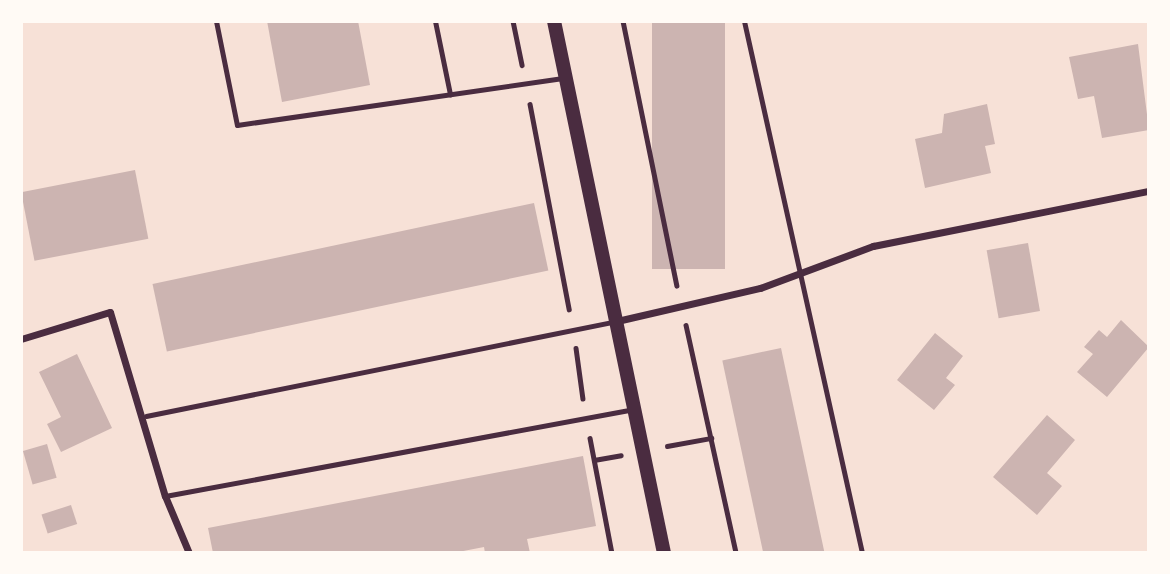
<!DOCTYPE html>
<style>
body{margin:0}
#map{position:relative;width:1170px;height:574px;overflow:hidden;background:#f7e1d7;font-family:"Noto Serif",serif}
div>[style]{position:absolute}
.building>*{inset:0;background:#ccb4b1;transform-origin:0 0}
.path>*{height:4.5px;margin:-2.25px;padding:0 2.25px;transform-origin:2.25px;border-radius:2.25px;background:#4a2c40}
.service>*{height:5px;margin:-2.5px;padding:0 2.5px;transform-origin:2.5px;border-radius:2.5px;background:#4a2c40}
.minor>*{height:7px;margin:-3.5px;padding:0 3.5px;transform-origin:3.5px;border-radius:3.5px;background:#4a2c40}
.secondary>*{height:14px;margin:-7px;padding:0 7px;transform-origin:7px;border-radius:7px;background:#4a2c40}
span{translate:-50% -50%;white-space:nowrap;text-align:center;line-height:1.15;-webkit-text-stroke:6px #fffaf5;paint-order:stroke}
.frame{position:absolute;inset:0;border:23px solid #fffaf5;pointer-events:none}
</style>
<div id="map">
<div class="building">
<i style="clip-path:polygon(267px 21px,358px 21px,370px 85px,282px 102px)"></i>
<i style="left:652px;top:21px;width:73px;height:248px"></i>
<i style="clip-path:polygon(1138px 44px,1149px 130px,1102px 138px,1094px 96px,1078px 99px,1069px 57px)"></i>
<i style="clip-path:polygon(987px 104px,995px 144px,985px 146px,991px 173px,925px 188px,915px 139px,942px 133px,944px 114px)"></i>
<i style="left:135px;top:170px;width:70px;height:116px;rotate:79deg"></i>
<i style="left:534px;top:203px;width:69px;height:390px;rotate:78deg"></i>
<i style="left:1028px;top:243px;width:69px;height:42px;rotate:80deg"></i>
<i style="clip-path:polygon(1121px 320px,1149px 347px,1107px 397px,1077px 372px,1093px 354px,1084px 347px,1099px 330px,1107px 337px)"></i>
<i style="clip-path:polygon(935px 333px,963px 356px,946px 378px,955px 385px,934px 410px,897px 380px)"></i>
<i style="left:781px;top:348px;width:210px;height:60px;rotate:78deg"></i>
<i style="clip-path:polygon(77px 354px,112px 428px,61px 452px,47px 424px,61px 417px,39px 372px)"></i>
<i style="clip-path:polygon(1047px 415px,1075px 440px,1047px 473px,1062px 486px,1037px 515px,993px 477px)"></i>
<i style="left:47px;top:444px;width:35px;height:25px;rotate:74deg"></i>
<i style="clip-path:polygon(583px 456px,596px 526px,527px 539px,530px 553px,485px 553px,484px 547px,453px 553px,213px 553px,208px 528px)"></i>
<i style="left:71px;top:505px;width:20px;height:31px;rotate:72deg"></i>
</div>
<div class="path">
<i style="left:513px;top:21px;width:45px;rotate:78.4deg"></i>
<i style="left:623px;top:21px;width:270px;rotate:78.5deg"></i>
<i style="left:530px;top:104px;width:209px;rotate:79.2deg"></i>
<i style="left:686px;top:325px;width:233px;rotate:77.6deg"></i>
<i style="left:576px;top:348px;width:51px;rotate:82.2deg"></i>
<i style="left:590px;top:438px;width:117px;rotate:79.2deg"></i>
<i style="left:667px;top:446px;width:45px;rotate:-10.3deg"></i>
<i style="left:594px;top:460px;width:27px;rotate:-10deg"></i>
</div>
<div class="service">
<i style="left:216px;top:21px;width:106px;rotate:78.6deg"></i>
<i style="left:237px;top:125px;width:331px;rotate:-8.2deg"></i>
<i style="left:435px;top:21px;width:75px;rotate:78.4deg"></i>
<i style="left:744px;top:21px;width:545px;rotate:77.49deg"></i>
<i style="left:146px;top:416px;width:480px;rotate:-11.4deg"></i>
<i style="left:165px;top:496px;width:476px;rotate:-10.5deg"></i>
</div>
<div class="minor">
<i style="left:617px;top:321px;width:147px;rotate:-13deg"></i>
<i style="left:760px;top:288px;width:121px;rotate:-20.4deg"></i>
<i style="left:873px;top:246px;width:281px;rotate:-11.3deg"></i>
<i style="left:21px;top:339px;width:93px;rotate:-16.9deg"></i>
<i style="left:110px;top:312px;width:192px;rotate:73.4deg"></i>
<i style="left:165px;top:496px;width:62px;rotate:67.2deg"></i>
</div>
<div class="secondary">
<i style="left:554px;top:21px;width:543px;rotate:78.32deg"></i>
</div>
<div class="frame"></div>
</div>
